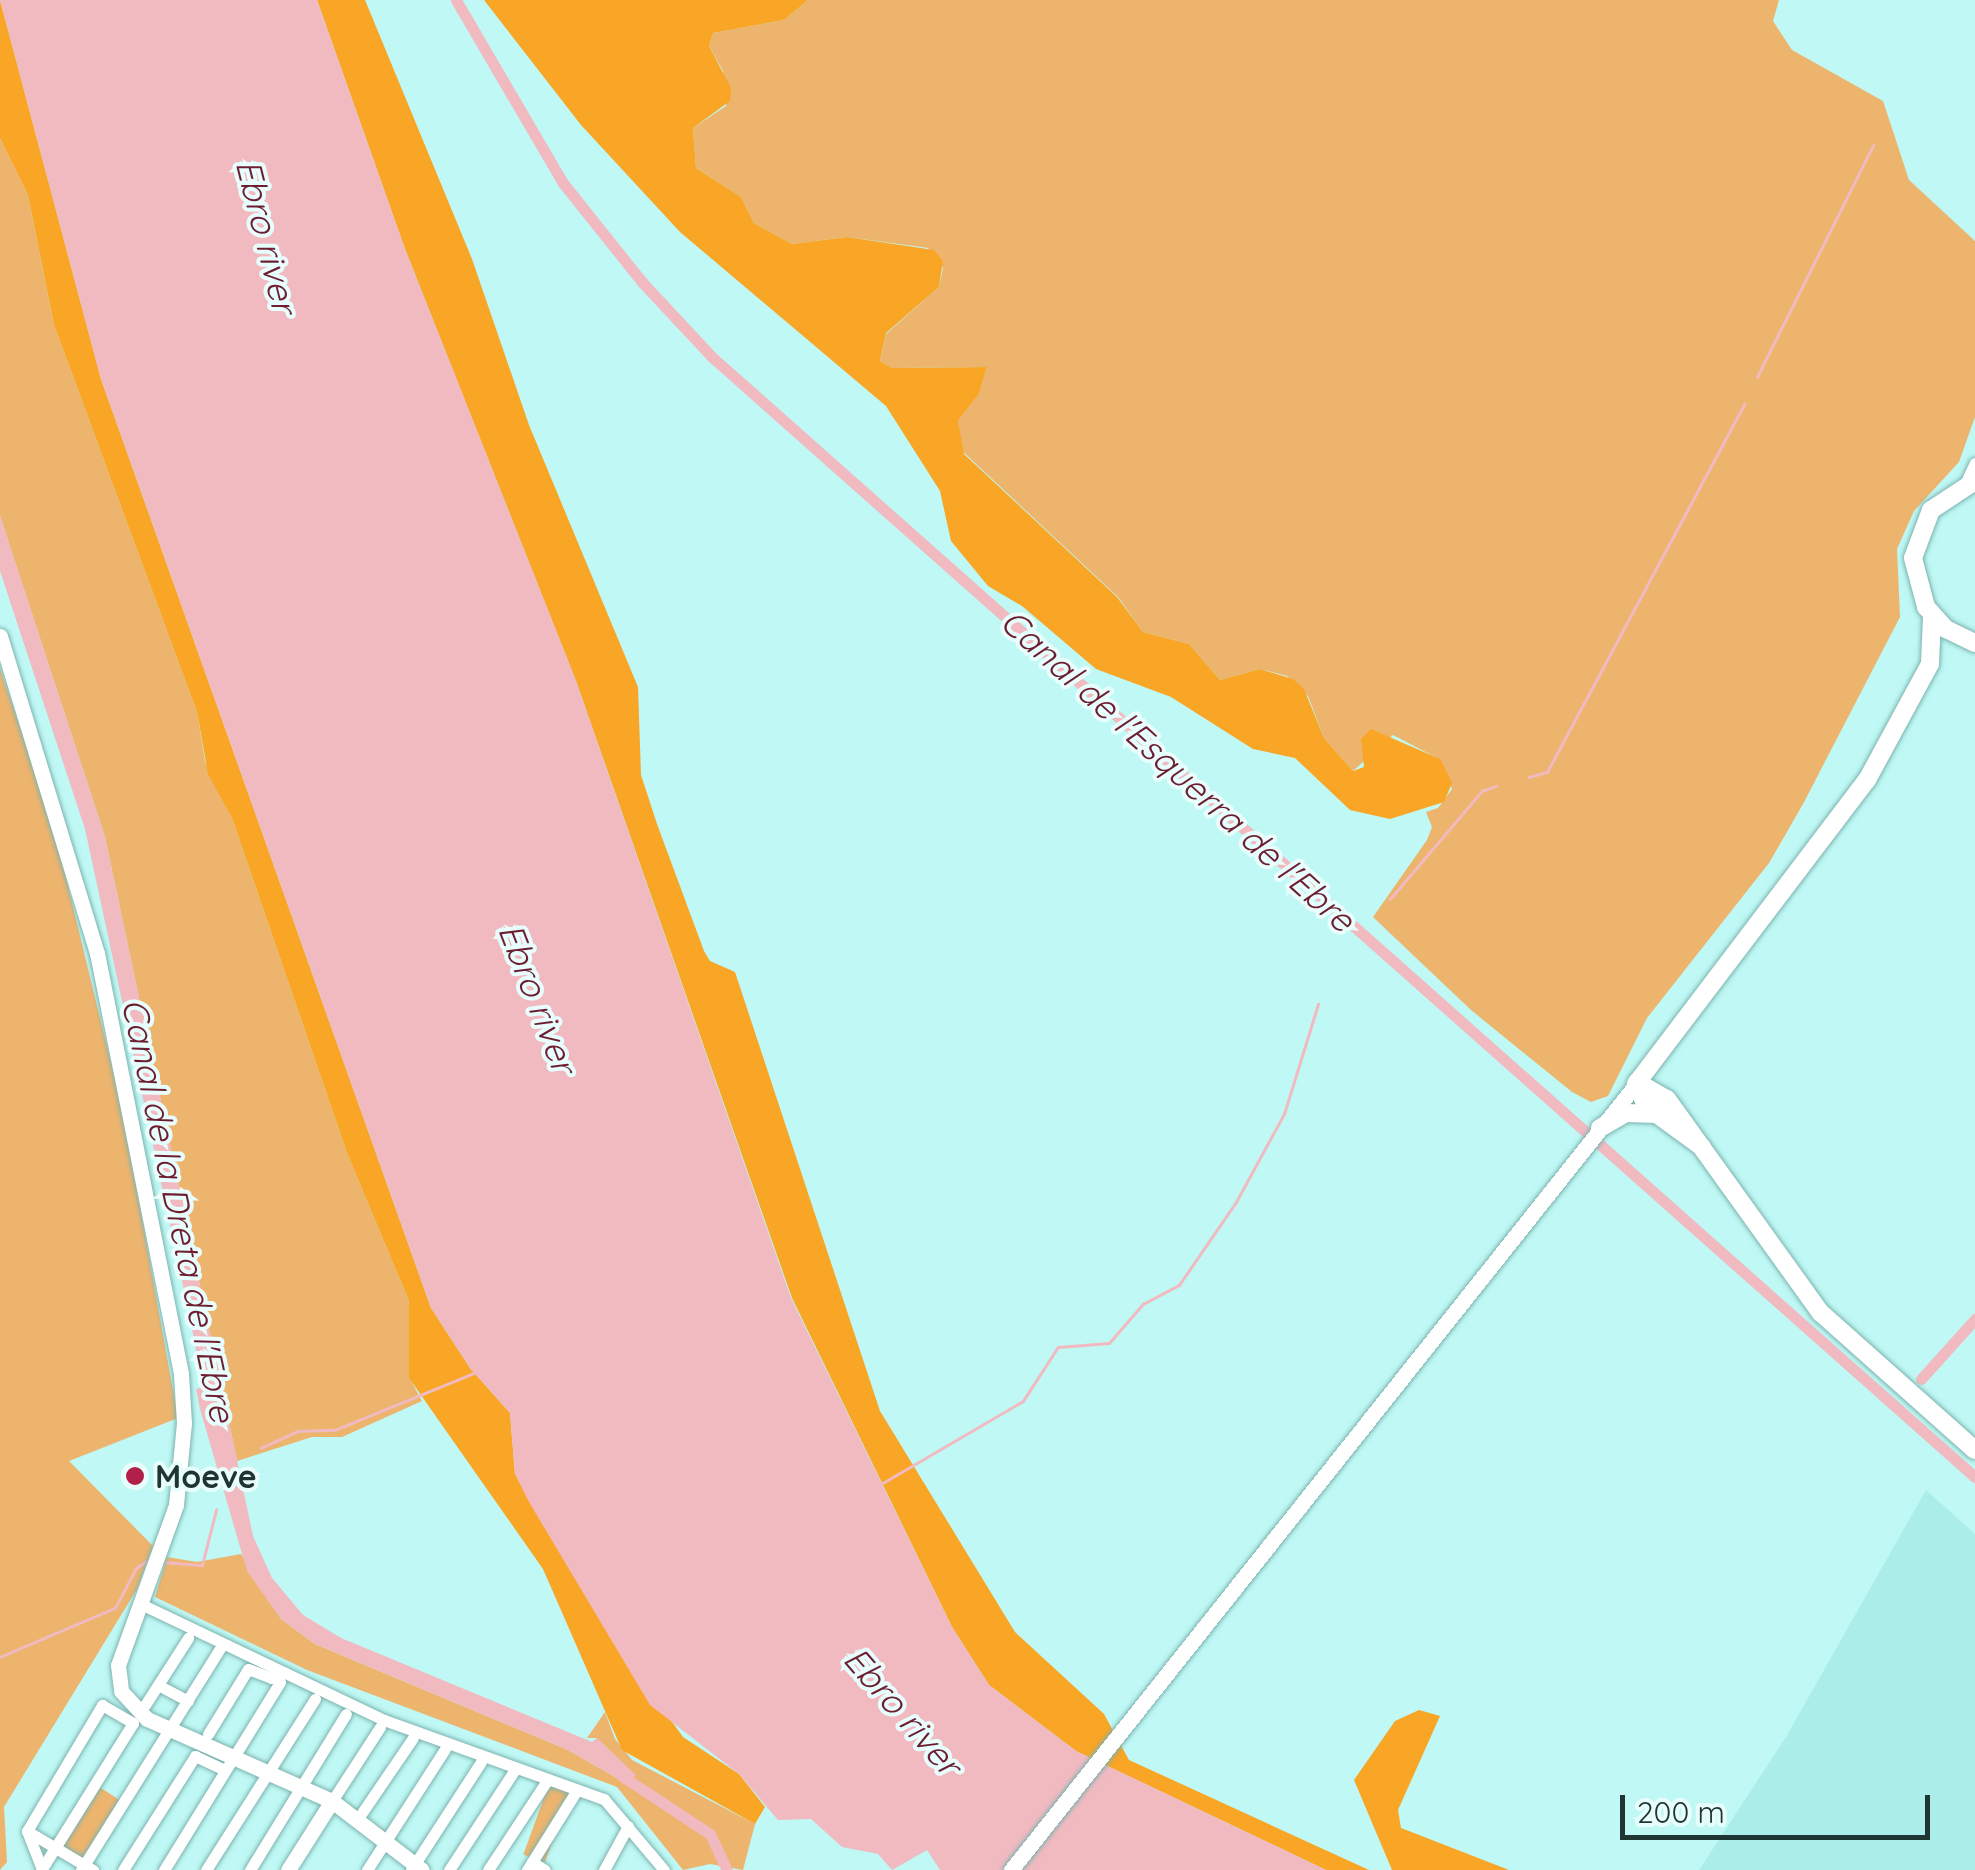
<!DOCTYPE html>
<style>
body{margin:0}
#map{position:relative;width:1975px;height:1870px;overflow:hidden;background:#bff8f4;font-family:Quicksand,sans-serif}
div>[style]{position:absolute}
.built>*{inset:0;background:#abeee9}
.green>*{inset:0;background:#edb46e;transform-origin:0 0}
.forest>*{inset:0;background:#f9a526}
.water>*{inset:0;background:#f1bac0}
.stream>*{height:2.5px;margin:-1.25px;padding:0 1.25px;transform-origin:1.25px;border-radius:1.25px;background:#f1bac0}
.canal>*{height:11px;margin:-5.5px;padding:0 5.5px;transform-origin:5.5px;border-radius:5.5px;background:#f1bac0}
.roads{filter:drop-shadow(0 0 2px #7cb3af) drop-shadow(0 0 2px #7cb3af)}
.street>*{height:11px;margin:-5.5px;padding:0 5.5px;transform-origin:5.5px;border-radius:5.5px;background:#fff}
.secondary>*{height:15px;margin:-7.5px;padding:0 7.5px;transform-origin:7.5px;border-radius:7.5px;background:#fff}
.primary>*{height:18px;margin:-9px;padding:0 9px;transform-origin:9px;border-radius:9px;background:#fff}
.dots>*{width:28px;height:28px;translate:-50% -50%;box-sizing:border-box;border:5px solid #e8fefc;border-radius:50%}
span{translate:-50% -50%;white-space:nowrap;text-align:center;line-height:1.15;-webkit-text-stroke:8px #e8fefc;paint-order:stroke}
.poi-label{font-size:32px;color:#1e3533;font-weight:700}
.left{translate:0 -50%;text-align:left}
.water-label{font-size:35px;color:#6e1d31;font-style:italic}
.scale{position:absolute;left:1620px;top:1795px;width:310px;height:45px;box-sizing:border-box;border:5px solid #1e3533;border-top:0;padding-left:12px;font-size:30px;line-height:35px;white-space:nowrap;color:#1e3533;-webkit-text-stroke:8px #e8fefc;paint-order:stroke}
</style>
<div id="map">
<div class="built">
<i style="clip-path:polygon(1926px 1490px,1975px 1534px,1975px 1870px,1699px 1870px,1786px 1737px)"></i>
</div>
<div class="green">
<i style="clip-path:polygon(808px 0,1779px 0,1773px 21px,1792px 50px,1883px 101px,1909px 180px,1975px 241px,1975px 417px,1959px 462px,1914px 511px,1897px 549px,1900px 617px,1803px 804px,1769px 863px,1647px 1018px,1608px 1096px,1591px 1102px,1572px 1092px,1471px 1010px,1373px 917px,1427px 840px,1432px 827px,1426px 812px,1438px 808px,1452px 789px,1439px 759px,1393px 735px,1353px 771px,1324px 738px,1308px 696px,1287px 676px,1260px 669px,1220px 680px,1189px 644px,1143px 632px,1118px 597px,960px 449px,958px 421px,979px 394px,987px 367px,892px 368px,880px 361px,886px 334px,939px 287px,943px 268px,928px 248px,847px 237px,792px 244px,754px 223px,741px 197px,696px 168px,693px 128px,726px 106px,723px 71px,709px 46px,713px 33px,784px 20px)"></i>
<i style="clip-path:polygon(0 138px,28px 195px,54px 325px,197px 712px,205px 761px,232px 818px,347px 1153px,409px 1301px,409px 1377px,422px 1401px,342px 1437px,312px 1437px,237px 1461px,105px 837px,0 516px)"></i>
<i style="clip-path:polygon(0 668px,54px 829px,122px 1108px,178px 1418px,69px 1461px,153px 1546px,137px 1589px,4px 1807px,7px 1862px,0 1870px)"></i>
<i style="clip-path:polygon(241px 1554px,281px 1619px,315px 1644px,568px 1750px,629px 1785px,635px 1775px,596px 1738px,587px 1738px,605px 1712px,615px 1739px,632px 1760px,755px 1824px,743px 1870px,710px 1864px,683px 1870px,617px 1787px,307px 1670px,155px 1597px,167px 1557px,197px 1562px)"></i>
<i style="left:549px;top:1784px;width:23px;height:75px;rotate:20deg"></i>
<i style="left:98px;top:1786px;width:27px;height:73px;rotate:33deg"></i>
</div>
<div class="forest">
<i style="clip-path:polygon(0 0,101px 379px,431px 1308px,470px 1368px,510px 1413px,515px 1474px,616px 1644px,683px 1737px,739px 1774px,765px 1807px,755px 1824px,622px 1750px,543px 1569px,409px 1378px,409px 1301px,347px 1153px,232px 818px,208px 774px,197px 712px,54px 325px,28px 195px,0 138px)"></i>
<i style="clip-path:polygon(317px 0,365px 0,472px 259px,529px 425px,638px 687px,641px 775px,657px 824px,704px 951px,710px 961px,735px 972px,880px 1411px,1015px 1632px,1104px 1714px,1129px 1760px,1369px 1870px,1326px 1870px,1076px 1751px,989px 1685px,952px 1627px,792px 1298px,576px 681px,405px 249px)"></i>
<i style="clip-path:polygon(484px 0,808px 0,784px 20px,713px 33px,709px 46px,731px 88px,730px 101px,693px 128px,696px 168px,741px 197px,754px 223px,792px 244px,847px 237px,934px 250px,943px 261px,939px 287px,886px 333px,880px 361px,892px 368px,987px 367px,979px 394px,958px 421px,964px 454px,1117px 597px,1143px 632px,1189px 644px,1220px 680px,1260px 669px,1293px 679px,1304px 689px,1324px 738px,1353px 771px,1364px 767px,1361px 739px,1371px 729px,1440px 759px,1452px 783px,1444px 802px,1390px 819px,1350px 810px,1295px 758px,1253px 749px,1171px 697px,1096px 669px,1022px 606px,988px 586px,951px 541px,940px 491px,886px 406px,680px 232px,581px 125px)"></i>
<i style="clip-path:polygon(1419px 1710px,1440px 1716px,1398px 1810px,1401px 1828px,1509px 1870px,1392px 1870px,1354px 1780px,1395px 1721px)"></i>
</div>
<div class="water">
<i style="clip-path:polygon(0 0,317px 0,405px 249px,576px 681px,791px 1298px,952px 1627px,989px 1685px,1076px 1751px,1326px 1870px,940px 1870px,927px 1850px,892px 1870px,878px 1854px,842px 1847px,811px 1819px,778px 1820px,739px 1774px,650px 1705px,529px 1502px,515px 1474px,510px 1413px,470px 1368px,431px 1308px,101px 379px)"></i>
<i style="clip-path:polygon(0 516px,105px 837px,253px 1536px,272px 1578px,303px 1615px,341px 1638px,592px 1742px,597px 1738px,636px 1775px,629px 1785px,568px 1750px,315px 1644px,281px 1619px,247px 1571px,200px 1409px,196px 1389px,203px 1387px,190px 1318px,85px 829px,0 571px)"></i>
</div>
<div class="stream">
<i style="left:1757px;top:377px;width:259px;rotate:-63.4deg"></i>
<i style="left:1529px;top:777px;width:19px;rotate:-16deg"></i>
<i style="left:1547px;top:772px;width:417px;rotate:-61.8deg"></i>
<i style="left:1390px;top:899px;width:142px;rotate:-49.6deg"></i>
<i style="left:1482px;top:791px;width:15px;rotate:-20deg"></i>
<i style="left:261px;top:1448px;width:41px;rotate:-24.7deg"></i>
<i style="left:298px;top:1431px;width:37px;rotate:-2deg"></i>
<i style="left:335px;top:1430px;width:150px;rotate:-22.3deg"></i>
<i style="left:881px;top:1484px;width:164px;rotate:-30.3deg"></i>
<i style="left:1023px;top:1401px;width:64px;rotate:-57.1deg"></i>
<i style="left:1058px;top:1347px;width:51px;rotate:-4.5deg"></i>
<i style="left:1109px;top:1343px;width:52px;rotate:-48.9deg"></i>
<i style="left:1143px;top:1304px;width:41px;rotate:-27.8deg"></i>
<i style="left:1179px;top:1285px;width:101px;rotate:-55.5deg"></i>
<i style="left:1236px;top:1202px;width:100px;rotate:-61.4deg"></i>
<i style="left:1284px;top:1114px;width:115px;rotate:-72.8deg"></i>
<i style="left:164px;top:1562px;width:38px;rotate:5deg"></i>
<i style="left:202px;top:1565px;width:57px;rotate:-75.7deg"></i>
<i style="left:0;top:1657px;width:125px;rotate:-23.1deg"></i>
<i style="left:115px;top:1608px;width:45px;rotate:-62.3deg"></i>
<i style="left:136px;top:1568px;width:17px;rotate:-33deg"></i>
</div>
<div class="canal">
<i style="left:456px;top:0;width:212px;rotate:59.7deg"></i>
<i style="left:563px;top:183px;width:127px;rotate:51.4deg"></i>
<i style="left:642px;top:282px;width:103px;rotate:47deg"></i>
<i style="left:712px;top:357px;width:1688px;rotate:41.57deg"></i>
<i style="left:1921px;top:1379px;width:81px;rotate:-48deg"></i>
<i style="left:622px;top:1776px;width:105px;rotate:33.4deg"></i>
<i style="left:710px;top:1834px;width:40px;rotate:65deg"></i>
</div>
<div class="roads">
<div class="street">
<i style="left:1965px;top:484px;width:23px;rotate:-65deg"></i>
<i style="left:143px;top:1605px;width:267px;rotate:25.5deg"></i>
<i style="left:384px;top:1720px;width:234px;rotate:19.8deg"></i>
<i style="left:604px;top:1799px;width:93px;rotate:49.8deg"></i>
<i style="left:158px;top:1685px;width:34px;rotate:28deg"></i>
<i style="left:145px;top:1705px;width:80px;rotate:-57.3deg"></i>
<i style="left:208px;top:1734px;width:76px;rotate:-58.4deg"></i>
<i style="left:248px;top:1669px;width:25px;rotate:21deg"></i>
<i style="left:271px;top:1678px;width:10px;rotate:-29deg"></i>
<i style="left:332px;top:1801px;width:88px;rotate:-57deg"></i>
<i style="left:357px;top:1820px;width:99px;rotate:-55.7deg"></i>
<i style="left:27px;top:1831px;width:147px;rotate:-59.2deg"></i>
<i style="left:102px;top:1705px;width:36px;rotate:30deg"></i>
<i style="left:133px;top:1723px;width:173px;rotate:122deg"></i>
<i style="left:27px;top:1831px;width:77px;rotate:30.6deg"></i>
<i style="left:27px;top:1831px;width:41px;rotate:68.5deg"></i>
<i style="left:532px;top:1862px;width:15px;rotate:32deg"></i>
<i style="left:81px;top:1870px;width:266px;rotate:-57.9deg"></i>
<i style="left:123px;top:1870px;width:135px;rotate:-57.7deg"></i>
<i style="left:195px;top:1756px;width:33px;rotate:25deg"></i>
<i style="left:164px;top:1870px;width:221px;rotate:-58.3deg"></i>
<i style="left:206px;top:1870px;width:203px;rotate:-57.5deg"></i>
<i style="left:250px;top:1870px;width:183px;rotate:-58.4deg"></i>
<i style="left:367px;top:1870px;width:144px;rotate:-57.2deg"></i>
<i style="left:411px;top:1870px;width:129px;rotate:-57.1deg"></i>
<i style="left:449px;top:1870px;width:122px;rotate:-56.7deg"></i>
<i style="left:488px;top:1870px;width:109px;rotate:-56.6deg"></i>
<i style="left:527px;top:1870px;width:94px;rotate:-58deg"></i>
<i style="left:604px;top:1870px;width:50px;rotate:-61.4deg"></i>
</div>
<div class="secondary">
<i style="left:0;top:636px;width:332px;rotate:73deg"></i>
<i style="left:97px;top:953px;width:429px;rotate:78.7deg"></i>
<i style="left:181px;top:1374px;width:49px;rotate:86.5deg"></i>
<i style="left:184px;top:1423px;width:82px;rotate:95.6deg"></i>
<i style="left:176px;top:1505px;width:170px;rotate:109.9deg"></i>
<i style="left:118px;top:1665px;width:26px;rotate:83deg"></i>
<i style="left:121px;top:1691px;width:38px;rotate:47deg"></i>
<i style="left:147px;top:1719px;width:202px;rotate:23.9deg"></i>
<i style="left:332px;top:1801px;width:113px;rotate:37.5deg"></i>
<i style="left:288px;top:1870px;width:82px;rotate:-57.5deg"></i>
<i style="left:1011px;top:1870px;width:1004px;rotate:-51.51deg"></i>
</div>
<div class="primary">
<i style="left:1975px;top:481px;width:53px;rotate:146.6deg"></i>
<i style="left:1931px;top:510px;width:51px;rotate:110.6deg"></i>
<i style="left:1913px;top:558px;width:51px;rotate:75.1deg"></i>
<i style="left:1926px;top:607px;width:30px;rotate:48deg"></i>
<i style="left:1946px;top:629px;width:32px;rotate:26deg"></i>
<i style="left:1637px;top:1082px;width:34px;rotate:30deg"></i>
<i style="left:1667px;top:1099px;width:264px;rotate:54.3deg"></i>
<i style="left:1821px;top:1313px;width:206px;rotate:41.7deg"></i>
<i style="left:1600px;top:1128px;width:30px;rotate:-30deg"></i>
<i style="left:1626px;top:1113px;width:32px;rotate:2deg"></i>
<i style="left:1702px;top:1147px;width:68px;rotate:-144deg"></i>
<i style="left:1647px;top:1107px;width:25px;rotate:-116deg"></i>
<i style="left:1636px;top:1084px;width:382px;rotate:-52.8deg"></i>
<i style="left:1867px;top:780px;width:132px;rotate:-61.5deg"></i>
<i style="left:1930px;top:664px;width:48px;rotate:-87.6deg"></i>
</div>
</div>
<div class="dots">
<i style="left:135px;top:1476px;background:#b11f4a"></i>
</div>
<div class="poi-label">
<span class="left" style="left:155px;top:1476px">Moeve</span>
</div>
<div class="water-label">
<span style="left:267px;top:236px;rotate:76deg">Ebro river</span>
<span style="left:1178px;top:770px;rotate:42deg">Canal de l'Esquerra de l'Ebre</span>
<span style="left:538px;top:998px;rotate:69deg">Ebro river</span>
<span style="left:179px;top:1210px;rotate:78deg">Canal de la Dreta de l'Ebre</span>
<span style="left:903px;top:1711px;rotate:49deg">Ebro river</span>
</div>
<div class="scale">200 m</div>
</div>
